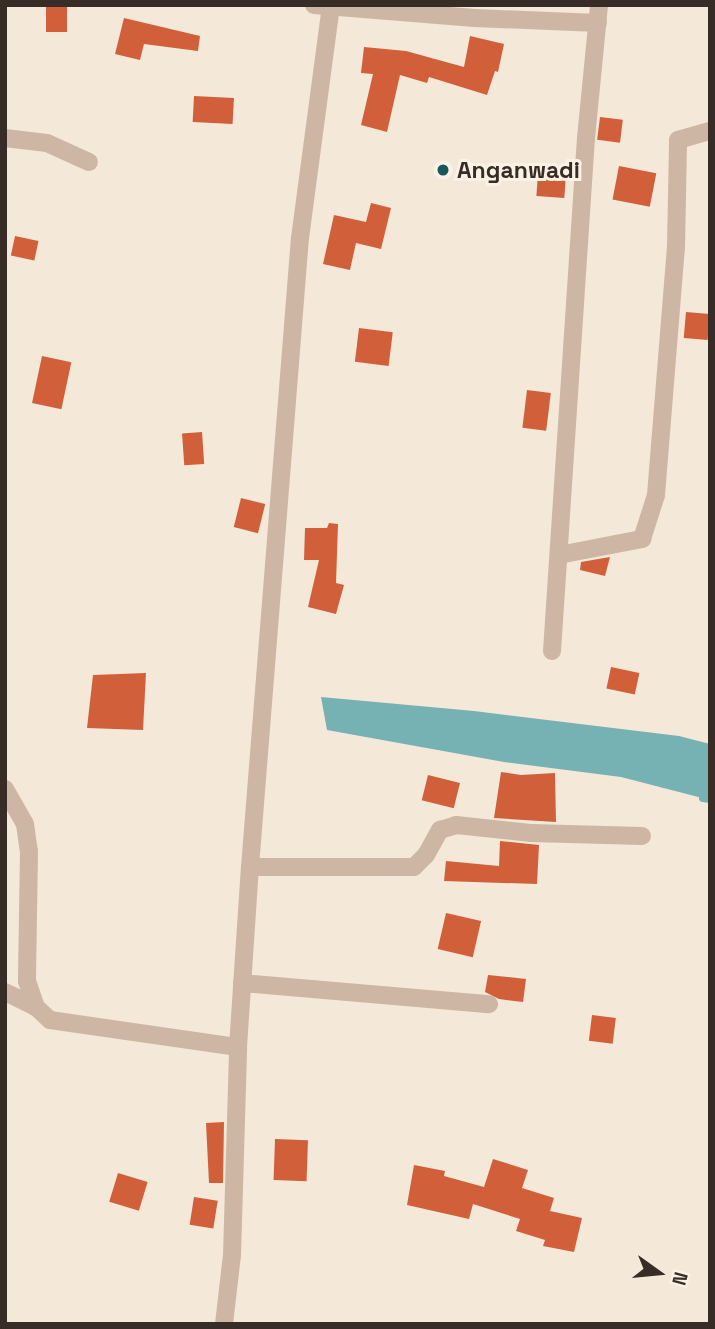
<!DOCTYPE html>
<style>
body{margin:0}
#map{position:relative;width:715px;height:1329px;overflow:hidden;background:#f4e8d9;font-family:"Space Grotesk",sans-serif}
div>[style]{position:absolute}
.water>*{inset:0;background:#76b1b4}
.stream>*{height:8px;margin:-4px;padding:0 4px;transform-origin:4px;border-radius:4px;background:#76b1b4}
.building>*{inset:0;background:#d1603a;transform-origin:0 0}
.minor>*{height:18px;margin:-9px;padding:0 9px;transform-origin:9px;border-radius:9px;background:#cdb7a4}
.dots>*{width:19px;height:19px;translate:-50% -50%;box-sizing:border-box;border:4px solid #fbf2e6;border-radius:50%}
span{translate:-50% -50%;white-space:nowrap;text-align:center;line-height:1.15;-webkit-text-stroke:6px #fbf2e6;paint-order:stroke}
.poi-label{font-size:23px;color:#382c26;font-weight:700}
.left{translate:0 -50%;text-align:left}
.frame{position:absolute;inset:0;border:7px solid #382c26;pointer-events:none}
.north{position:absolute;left:624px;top:1238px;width:70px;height:70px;-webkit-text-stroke:5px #fbf2e6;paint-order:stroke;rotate:105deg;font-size:19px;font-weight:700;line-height:28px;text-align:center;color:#382c26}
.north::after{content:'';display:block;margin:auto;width:24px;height:32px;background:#382c26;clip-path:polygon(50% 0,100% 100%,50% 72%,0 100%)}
</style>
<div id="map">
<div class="water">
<i style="clip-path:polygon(321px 697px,474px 711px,679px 736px,710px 744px,710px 800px,621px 777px,504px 762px,327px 730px)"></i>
</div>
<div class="stream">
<i style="left:703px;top:798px;width:7px;rotate:8deg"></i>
</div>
<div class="building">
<i style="left:46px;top:5px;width:21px;height:27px"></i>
<i style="clip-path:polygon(124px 18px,200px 36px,198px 51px,144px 44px,140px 60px,115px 54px)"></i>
<i style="clip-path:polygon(470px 36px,504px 44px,498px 72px,495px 71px,487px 95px,429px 77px,427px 83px,400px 75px,387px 132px,361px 125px,373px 74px,361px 73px,364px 47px,406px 51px,464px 67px)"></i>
<i style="left:194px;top:96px;width:40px;height:26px;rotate:3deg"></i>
<i style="left:600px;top:117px;width:23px;height:23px;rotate:7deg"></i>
<i style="left:619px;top:166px;width:38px;height:34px;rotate:11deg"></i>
<i style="left:538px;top:173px;width:28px;height:23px;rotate:4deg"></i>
<i style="clip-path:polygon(371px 203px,391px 208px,381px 249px,356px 243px,350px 270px,323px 264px,334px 215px,366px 222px)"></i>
<i style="left:15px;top:236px;width:24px;height:20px;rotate:12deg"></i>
<i style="left:686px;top:312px;width:24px;height:26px;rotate:5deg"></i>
<i style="left:359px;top:328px;width:34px;height:34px;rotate:7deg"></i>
<i style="left:42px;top:356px;width:30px;height:48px;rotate:12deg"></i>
<i style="left:527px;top:390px;width:24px;height:38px;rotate:7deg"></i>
<i style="left:202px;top:432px;width:32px;height:20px;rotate:86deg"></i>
<i style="left:241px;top:498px;width:25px;height:30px;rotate:14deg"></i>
<i style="clip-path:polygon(329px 523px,338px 524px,336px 583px,344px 585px,336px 614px,308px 607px,319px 560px,304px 560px,305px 528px,327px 528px)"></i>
<i style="clip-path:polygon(610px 557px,605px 576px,580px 570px,581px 562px)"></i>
<i style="left:611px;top:667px;width:29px;height:22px;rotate:12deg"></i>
<i style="clip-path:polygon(146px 673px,143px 730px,87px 728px,93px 675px)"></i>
<i style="clip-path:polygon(501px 772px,521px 775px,555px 773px,556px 822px,494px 818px)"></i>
<i style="left:428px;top:775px;width:33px;height:26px;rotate:14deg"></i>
<i style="clip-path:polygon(500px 841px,539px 845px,537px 884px,444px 881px,446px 861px,499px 866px)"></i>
<i style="left:446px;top:913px;width:36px;height:37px;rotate:13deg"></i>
<i style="clip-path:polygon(488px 975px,526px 979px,523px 1002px,499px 999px,485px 992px)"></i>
<i style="left:592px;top:1015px;width:24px;height:26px;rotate:7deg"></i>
<i style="clip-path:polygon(224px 1122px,223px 1183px,209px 1183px,206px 1123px)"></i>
<i style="left:275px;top:1139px;width:33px;height:41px;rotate:2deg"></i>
<i style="clip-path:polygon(493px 1159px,528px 1170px,522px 1188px,554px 1198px,550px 1211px,582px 1218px,574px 1252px,543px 1246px,545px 1240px,516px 1231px,520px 1219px,473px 1204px,469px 1219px,407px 1205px,414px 1165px,445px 1171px,444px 1176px,484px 1187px)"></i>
<i style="left:118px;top:1173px;width:31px;height:30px;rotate:17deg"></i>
<i style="left:194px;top:1197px;width:24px;height:28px;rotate:9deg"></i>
</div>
<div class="minor">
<i style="left:314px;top:5px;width:161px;rotate:4.6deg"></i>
<i style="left:474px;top:18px;width:124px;rotate:2.3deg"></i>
<i style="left:5px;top:138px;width:42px;rotate:6.8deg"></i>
<i style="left:47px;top:143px;width:46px;rotate:24.3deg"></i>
<i style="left:559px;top:555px;width:85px;rotate:-10.9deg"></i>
<i style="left:642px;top:539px;width:46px;rotate:-72.3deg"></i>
<i style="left:656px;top:495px;width:248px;rotate:-85.4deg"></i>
<i style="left:676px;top:248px;width:108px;rotate:-88.9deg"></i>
<i style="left:678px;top:140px;width:33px;rotate:-16deg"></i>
<i style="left:552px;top:651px;width:514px;rotate:-86.21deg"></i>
<i style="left:586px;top:138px;width:134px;rotate:-84.4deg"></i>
<i style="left:5px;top:789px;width:40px;rotate:60.3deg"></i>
<i style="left:25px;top:824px;width:27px;rotate:82deg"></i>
<i style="left:29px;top:851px;width:130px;rotate:90.9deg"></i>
<i style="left:27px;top:981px;width:28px;rotate:71deg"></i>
<i style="left:36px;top:1007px;width:19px;rotate:43deg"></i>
<i style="left:50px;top:1020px;width:190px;rotate:8.2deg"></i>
<i style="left:250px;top:867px;width:164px"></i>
<i style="left:414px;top:867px;width:17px;rotate:-45deg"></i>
<i style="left:426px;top:855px;width:29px;rotate:-61deg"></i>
<i style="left:440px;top:830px;width:17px;rotate:-17deg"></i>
<i style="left:456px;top:825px;width:75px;rotate:6.1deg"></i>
<i style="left:531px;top:833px;width:111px;rotate:1.5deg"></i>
<i style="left:242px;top:983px;width:248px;rotate:4.9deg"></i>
<i style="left:5px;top:992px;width:34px;rotate:26deg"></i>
<i style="left:224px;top:1324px;width:69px;rotate:-83.4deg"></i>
<i style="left:232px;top:1255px;width:208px;rotate:-88.3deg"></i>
<i style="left:238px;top:1047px;width:180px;rotate:-86.2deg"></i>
<i style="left:250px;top:867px;width:631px;rotate:-85.46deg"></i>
<i style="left:300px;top:238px;width:235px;rotate:-82.4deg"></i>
</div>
<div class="dots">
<i style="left:443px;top:170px;background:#18585d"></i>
</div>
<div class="poi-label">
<span class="left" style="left:457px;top:170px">Anganwadi</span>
</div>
<div class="frame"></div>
<div class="north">N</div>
</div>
